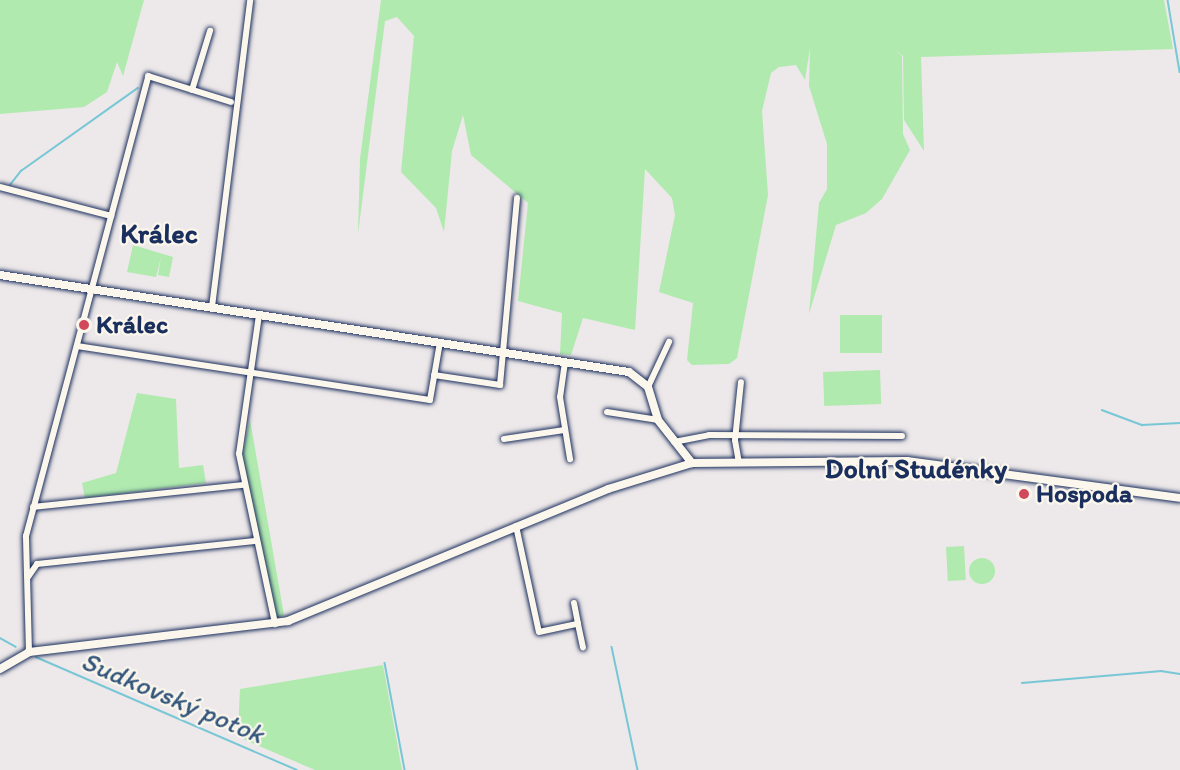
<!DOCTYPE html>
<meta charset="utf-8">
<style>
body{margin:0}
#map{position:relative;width:1180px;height:770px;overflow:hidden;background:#ede8e9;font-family:Itim,sans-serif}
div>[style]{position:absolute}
.green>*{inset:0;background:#b0eaaf;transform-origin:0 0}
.round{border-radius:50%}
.stream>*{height:1.5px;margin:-0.75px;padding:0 0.75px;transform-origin:0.75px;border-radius:0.75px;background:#78c7d6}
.roads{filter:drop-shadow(0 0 2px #1b2f5e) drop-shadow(0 0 2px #1b2f5e)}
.street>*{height:6px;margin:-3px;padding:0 3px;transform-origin:3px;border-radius:3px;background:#fbf7ec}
.secondary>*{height:8px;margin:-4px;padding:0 4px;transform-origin:4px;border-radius:4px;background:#fbf7ec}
.dots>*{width:16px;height:16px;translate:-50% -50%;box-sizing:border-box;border:3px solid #fbf7ec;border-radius:50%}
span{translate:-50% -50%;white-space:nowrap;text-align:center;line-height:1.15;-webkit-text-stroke:4.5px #fbf7ec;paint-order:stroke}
.poi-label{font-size:26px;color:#1b2f5e;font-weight:700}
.left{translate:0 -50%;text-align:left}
.water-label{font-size:27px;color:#32557c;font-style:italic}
.quarter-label{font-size:28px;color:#1b2f5e;font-weight:700}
</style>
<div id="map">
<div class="green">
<i style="clip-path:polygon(0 0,144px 0,123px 76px,117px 62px,107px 92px,84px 107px,0 114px)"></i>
<i style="clip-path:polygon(381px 0,1164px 0,1173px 49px,921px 57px,924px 151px,904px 120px,903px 56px,895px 50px,902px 56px,903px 134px,910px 150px,882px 199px,866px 213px,836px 225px,809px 314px,819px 203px,827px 189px,827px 144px,809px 86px,810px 48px,805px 80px,796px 65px,779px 67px,771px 73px,762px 111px,768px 195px,737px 358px,729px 364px,692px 365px,687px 360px,693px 303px,659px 292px,675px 215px,672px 198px,645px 169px,635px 330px,583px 318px,571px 355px,560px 354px,562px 313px,518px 301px,528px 203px,471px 155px,463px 115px,452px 151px,444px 232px,436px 208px,401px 172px,414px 36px,397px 17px,385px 21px,358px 234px,360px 159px)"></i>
<i style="clip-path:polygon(133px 245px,173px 257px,169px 277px,158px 275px,161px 257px,156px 277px,127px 272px)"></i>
<i style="left:840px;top:315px;width:42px;height:38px"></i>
<i style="left:880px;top:370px;width:34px;height:57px;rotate:88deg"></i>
<i style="clip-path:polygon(137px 393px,176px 399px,179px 468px,203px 465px,206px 483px,85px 498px,82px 483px,116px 473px)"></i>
<i style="clip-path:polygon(250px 420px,284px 615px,277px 618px,242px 456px)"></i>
<i style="left:964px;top:546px;width:34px;height:18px;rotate:87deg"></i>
<i class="round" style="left:969px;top:558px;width:26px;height:26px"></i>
<i style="clip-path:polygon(383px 665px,402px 770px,315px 770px,245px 740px,238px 732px,240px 689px)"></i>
</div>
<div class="stream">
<i style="left:1168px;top:0;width:73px;rotate:80.5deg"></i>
<i style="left:10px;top:185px;width:18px;rotate:-52deg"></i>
<i style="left:21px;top:171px;width:143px;rotate:-35.4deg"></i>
<i style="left:1102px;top:410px;width:43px;rotate:20.6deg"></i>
<i style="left:1142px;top:425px;width:38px;rotate:-3deg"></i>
<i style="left:0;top:638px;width:18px;rotate:29deg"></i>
<i style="left:612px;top:647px;width:126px;rotate:78.1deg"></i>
<i style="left:36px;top:657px;width:284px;rotate:23.4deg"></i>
<i style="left:385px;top:663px;width:109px;rotate:79.4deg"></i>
<i style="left:1022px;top:683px;width:140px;rotate:-4.9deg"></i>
<i style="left:1161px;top:671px;width:19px;rotate:9deg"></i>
</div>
<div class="roads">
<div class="street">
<i style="left:192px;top:90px;width:62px;rotate:-73deg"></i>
<i style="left:0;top:187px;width:115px;rotate:14.6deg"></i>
<i style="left:212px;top:307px;width:309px;rotate:-82.9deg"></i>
<i style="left:259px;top:315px;width:140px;rotate:98.2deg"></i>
<i style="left:239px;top:454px;width:174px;rotate:78deg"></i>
<i style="left:77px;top:346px;width:357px;rotate:8.7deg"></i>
<i style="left:430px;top:400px;width:59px;rotate:-80.2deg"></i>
<i style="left:565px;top:362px;width:35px;rotate:98deg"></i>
<i style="left:560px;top:397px;width:63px;rotate:80.8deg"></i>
<i style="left:434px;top:375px;width:67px;rotate:8.6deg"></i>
<i style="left:500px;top:385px;width:188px;rotate:-84.8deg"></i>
<i style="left:648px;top:387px;width:50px;rotate:-65deg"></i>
<i style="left:607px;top:412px;width:52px;rotate:8.9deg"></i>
<i style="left:504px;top:439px;width:61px;rotate:-8.5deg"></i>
<i style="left:674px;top:442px;width:36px;rotate:-11deg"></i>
<i style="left:709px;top:435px;width:193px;rotate:0.3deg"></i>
<i style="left:739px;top:463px;width:23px;rotate:-100deg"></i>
<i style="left:735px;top:440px;width:58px;rotate:-84.1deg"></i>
<i style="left:33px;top:507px;width:211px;rotate:-6deg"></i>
<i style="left:516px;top:526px;width:108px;rotate:77.8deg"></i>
<i style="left:539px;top:632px;width:40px;rotate:-12deg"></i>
<i style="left:578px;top:624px;width:24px;rotate:78deg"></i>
<i style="left:28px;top:577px;width:16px;rotate:-55deg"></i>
<i style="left:37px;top:564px;width:219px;rotate:-6deg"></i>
<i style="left:574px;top:603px;width:21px;rotate:79deg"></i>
<i style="left:29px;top:652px;width:116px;rotate:-91.5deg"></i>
<i style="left:26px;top:536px;width:476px;rotate:-75.1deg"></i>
<i style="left:148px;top:76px;width:87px;rotate:17.4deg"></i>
</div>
<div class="secondary">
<i style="left:0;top:275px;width:636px;rotate:8.77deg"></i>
<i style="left:629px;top:372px;width:24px;rotate:38deg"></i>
<i style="left:648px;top:387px;width:34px;rotate:73deg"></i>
<i style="left:658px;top:420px;width:55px;rotate:51.7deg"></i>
<i style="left:0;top:669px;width:34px;rotate:-30deg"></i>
<i style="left:29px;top:652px;width:261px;rotate:-6.8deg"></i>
<i style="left:288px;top:621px;width:346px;rotate:-22.4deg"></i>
<i style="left:608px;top:489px;width:88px;rotate:-17.2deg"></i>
<i style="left:692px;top:463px;width:215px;rotate:-0.5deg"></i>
<i style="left:907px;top:461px;width:275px;rotate:7.7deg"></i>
</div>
</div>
<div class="dots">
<i style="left:84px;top:325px;background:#d1495b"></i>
<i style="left:1024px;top:494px;background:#d1495b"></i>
</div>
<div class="poi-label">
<span class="left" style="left:96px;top:325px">Králec</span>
<span class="left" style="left:1036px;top:494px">Hospoda</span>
</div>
<div class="water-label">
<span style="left:173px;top:697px;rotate:23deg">Sudkovský potok</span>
</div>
<div class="quarter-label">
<span style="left:159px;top:233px">Králec</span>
<span style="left:916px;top:468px">Dolní Studénky</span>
</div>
</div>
